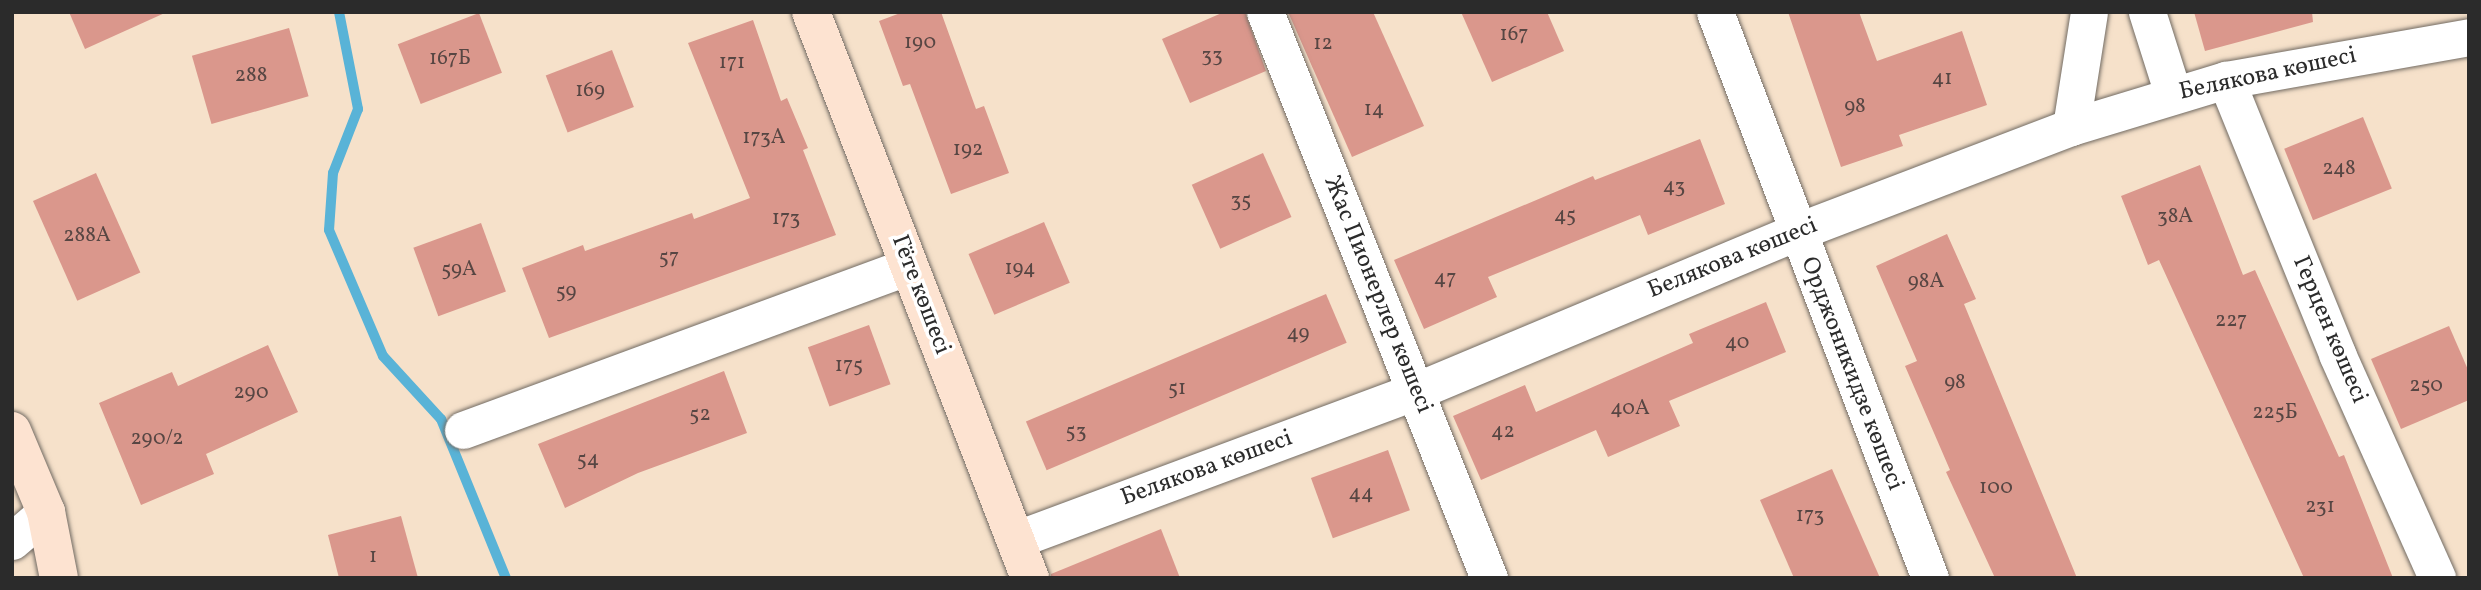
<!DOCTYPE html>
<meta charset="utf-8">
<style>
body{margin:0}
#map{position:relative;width:2481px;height:590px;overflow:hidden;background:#f6e1ca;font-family:Vollkorn,serif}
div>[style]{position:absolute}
.stream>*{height:10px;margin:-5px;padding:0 5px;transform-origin:5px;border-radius:5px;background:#59b3d7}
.building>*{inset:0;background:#da978c;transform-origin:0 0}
.roads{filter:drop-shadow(0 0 2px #726b63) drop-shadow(0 0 2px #726b63)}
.street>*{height:37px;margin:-18.5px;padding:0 18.5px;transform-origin:18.5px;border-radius:18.5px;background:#fff}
.secondary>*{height:38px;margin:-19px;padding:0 19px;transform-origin:19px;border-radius:19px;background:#fde3d1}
span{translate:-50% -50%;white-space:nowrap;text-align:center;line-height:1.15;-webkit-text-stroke:7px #fff;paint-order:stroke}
.number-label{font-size:21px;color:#574643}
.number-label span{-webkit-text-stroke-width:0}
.street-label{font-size:24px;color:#2b2b2b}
.frame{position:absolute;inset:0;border:14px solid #2b2b2b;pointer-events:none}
</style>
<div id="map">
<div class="stream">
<i style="left:339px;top:12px;width:99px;rotate:78.9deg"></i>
<i style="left:358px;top:109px;width:69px;rotate:111.3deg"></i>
<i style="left:333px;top:173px;width:57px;rotate:94deg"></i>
<i style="left:329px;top:230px;width:137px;rotate:66.8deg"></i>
<i style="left:383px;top:356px;width:86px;rotate:47.4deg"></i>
<i style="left:441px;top:419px;width:172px;rotate:67.8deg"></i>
</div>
<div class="building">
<i style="clip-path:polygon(69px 12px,167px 12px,85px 49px)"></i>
<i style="clip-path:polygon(903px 12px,941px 12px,976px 109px,984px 106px,1009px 173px,951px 194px,910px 84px,903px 86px,879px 21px)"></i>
<i style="clip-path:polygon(1224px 12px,1245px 12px,1266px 71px,1190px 103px,1162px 39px)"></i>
<i style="clip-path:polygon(1288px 12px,1373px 12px,1424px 126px,1352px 157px)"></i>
<i style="clip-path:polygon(1461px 12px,1547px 12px,1564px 51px,1492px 82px)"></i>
<i style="clip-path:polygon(1788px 12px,1859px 12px,1877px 61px,1962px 31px,1987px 105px,1899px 135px,1903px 146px,1841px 167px)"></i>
<i style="clip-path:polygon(2194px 12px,2312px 12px,2313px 22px,2205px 51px)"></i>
<i style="left:479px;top:13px;width:64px;height:87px;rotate:69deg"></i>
<i style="clip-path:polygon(753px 20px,781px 101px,787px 98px,808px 148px,803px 150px,836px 235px,549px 338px,522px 268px,583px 245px,585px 251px,692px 213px,694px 219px,750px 198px,688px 43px)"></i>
<i style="left:289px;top:28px;width:71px;height:101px;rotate:74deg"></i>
<i style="left:612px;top:50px;width:61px;height:71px;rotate:69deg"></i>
<i style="left:2363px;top:117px;width:77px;height:85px;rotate:68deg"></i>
<i style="clip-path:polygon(1700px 139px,1725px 204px,1648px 235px,1640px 215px,1488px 277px,1497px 297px,1424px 329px,1394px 260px,1593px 176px,1595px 180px)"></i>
<i style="left:1263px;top:153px;width:70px;height:78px;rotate:66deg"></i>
<i style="clip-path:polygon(2200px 165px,2243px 275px,2255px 270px,2339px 457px,2344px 455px,2393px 578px,2304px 578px,2159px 260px,2148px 265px,2121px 196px)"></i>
<i style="left:96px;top:173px;width:109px;height:69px;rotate:66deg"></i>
<i style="left:1044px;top:222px;width:66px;height:82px;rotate:67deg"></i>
<i style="left:481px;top:223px;width:73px;height:72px;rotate:70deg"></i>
<i style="clip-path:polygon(1947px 234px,1976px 299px,1964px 304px,2077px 578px,1995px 578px,1946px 472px,1950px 470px,1905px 366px,1917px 361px,1876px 266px)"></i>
<i style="left:1326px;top:294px;width:53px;height:326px;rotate:67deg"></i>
<i style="clip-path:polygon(1766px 302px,1786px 352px,1669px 401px,1680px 426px,1608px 457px,1596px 430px,1481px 480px,1453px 416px,1525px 385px,1536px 412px,1693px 343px,1689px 334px)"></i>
<i style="left:869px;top:325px;width:63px;height:65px;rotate:70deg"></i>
<i style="clip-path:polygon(2449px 326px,2469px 372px,2469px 400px,2401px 429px,2371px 359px)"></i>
<i style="clip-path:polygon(268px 345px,298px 412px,206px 454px,214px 474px,141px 505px,99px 403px,172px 372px,178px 386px)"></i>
<i style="clip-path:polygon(724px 371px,747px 433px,638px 473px,565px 508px,538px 444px)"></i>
<i style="left:1388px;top:450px;width:64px;height:82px;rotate:70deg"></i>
<i style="clip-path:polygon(1832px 469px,1880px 578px,1794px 578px,1760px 500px)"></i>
<i style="clip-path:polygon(401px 516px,418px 578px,339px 578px,328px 535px)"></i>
<i style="clip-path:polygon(1161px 529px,1180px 578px,1051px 578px,1051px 574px)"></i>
</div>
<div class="roads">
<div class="street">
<i style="left:1265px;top:12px;width:609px;rotate:68.41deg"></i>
<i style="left:1715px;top:12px;width:605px;rotate:69.2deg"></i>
<i style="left:2147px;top:12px;width:86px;rotate:72.4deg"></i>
<i style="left:2226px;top:80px;width:296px;rotate:67.9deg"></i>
<i style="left:2337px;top:354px;width:245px;rotate:65.9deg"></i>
<i style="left:2071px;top:127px;width:116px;rotate:-81.1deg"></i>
<i style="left:463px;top:430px;width:475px;rotate:-20.2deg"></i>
<i style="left:1015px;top:540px;width:428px;rotate:-20.4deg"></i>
<i style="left:1416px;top:391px;width:412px;rotate:-22.7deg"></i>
<i style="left:1796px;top:232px;width:294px;rotate:-20.9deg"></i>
<i style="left:2071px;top:127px;width:162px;rotate:-16.9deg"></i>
<i style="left:2226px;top:80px;width:247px;rotate:-10deg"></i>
<i style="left:12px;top:541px;width:45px;rotate:-40.5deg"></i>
</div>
<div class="secondary">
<i style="left:811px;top:12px;width:607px;rotate:68.85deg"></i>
<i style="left:12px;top:431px;width:88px;rotate:67.2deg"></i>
<i style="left:46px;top:512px;width:67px;rotate:78.9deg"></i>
</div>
</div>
<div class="number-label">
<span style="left:1514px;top:35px">167</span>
<span style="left:920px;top:43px">190</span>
<span style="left:1323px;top:44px">12</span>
<span style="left:1212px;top:56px">33</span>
<span style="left:450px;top:59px">167Б</span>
<span style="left:732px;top:63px">171</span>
<span style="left:251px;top:76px">288</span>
<span style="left:1942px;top:79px">41</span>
<span style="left:590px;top:91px">169</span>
<span style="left:1855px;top:107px">98</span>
<span style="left:1374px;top:110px">14</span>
<span style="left:764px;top:138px">173А</span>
<span style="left:968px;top:150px">192</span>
<span style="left:2339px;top:169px">248</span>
<span style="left:1674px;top:187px">43</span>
<span style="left:1241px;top:201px">35</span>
<span style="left:1565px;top:216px">45</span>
<span style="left:2175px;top:217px">38А</span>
<span style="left:786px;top:219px">173</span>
<span style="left:87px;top:236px">288А</span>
<span style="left:669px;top:258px">57</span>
<span style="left:1020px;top:269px">194</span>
<span style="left:459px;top:270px">59А</span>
<span style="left:1445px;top:279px">47</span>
<span style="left:1926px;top:282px">98А</span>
<span style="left:566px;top:292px">59</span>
<span style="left:2231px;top:321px">227</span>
<span style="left:1298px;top:334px">49</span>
<span style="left:1737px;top:343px">40</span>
<span style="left:849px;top:366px">175</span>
<span style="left:1955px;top:383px">98</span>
<span style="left:2426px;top:386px">250</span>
<span style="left:1177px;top:389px">51</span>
<span style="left:251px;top:393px">290</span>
<span style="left:1630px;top:409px">40А</span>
<span style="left:2275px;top:413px">225Б</span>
<span style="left:700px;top:415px">52</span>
<span style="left:1076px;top:432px">53</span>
<span style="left:1503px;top:432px">42</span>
<span style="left:157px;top:439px">290/2</span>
<span style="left:588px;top:460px">54</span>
<span style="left:1996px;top:488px">100</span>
<span style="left:1361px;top:494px">44</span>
<span style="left:2320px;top:507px">231</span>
<span style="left:1810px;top:516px">173</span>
<span style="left:373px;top:557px">1</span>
</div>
<div class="street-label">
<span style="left:2268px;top:75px;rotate:-12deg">Белякова көшесі</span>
<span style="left:1733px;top:259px;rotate:-22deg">Белякова көшесі</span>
<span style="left:920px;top:295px;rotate:69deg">Гёте көшесі</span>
<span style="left:1377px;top:295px;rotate:68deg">Жас Пионерлер көшесі</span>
<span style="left:2329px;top:330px;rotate:67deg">Герцен көшесі</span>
<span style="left:1851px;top:374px;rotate:69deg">Орджоникидзе көшесі</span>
<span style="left:1207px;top:469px;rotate:-20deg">Белякова көшесі</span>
</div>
<div class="frame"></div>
</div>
